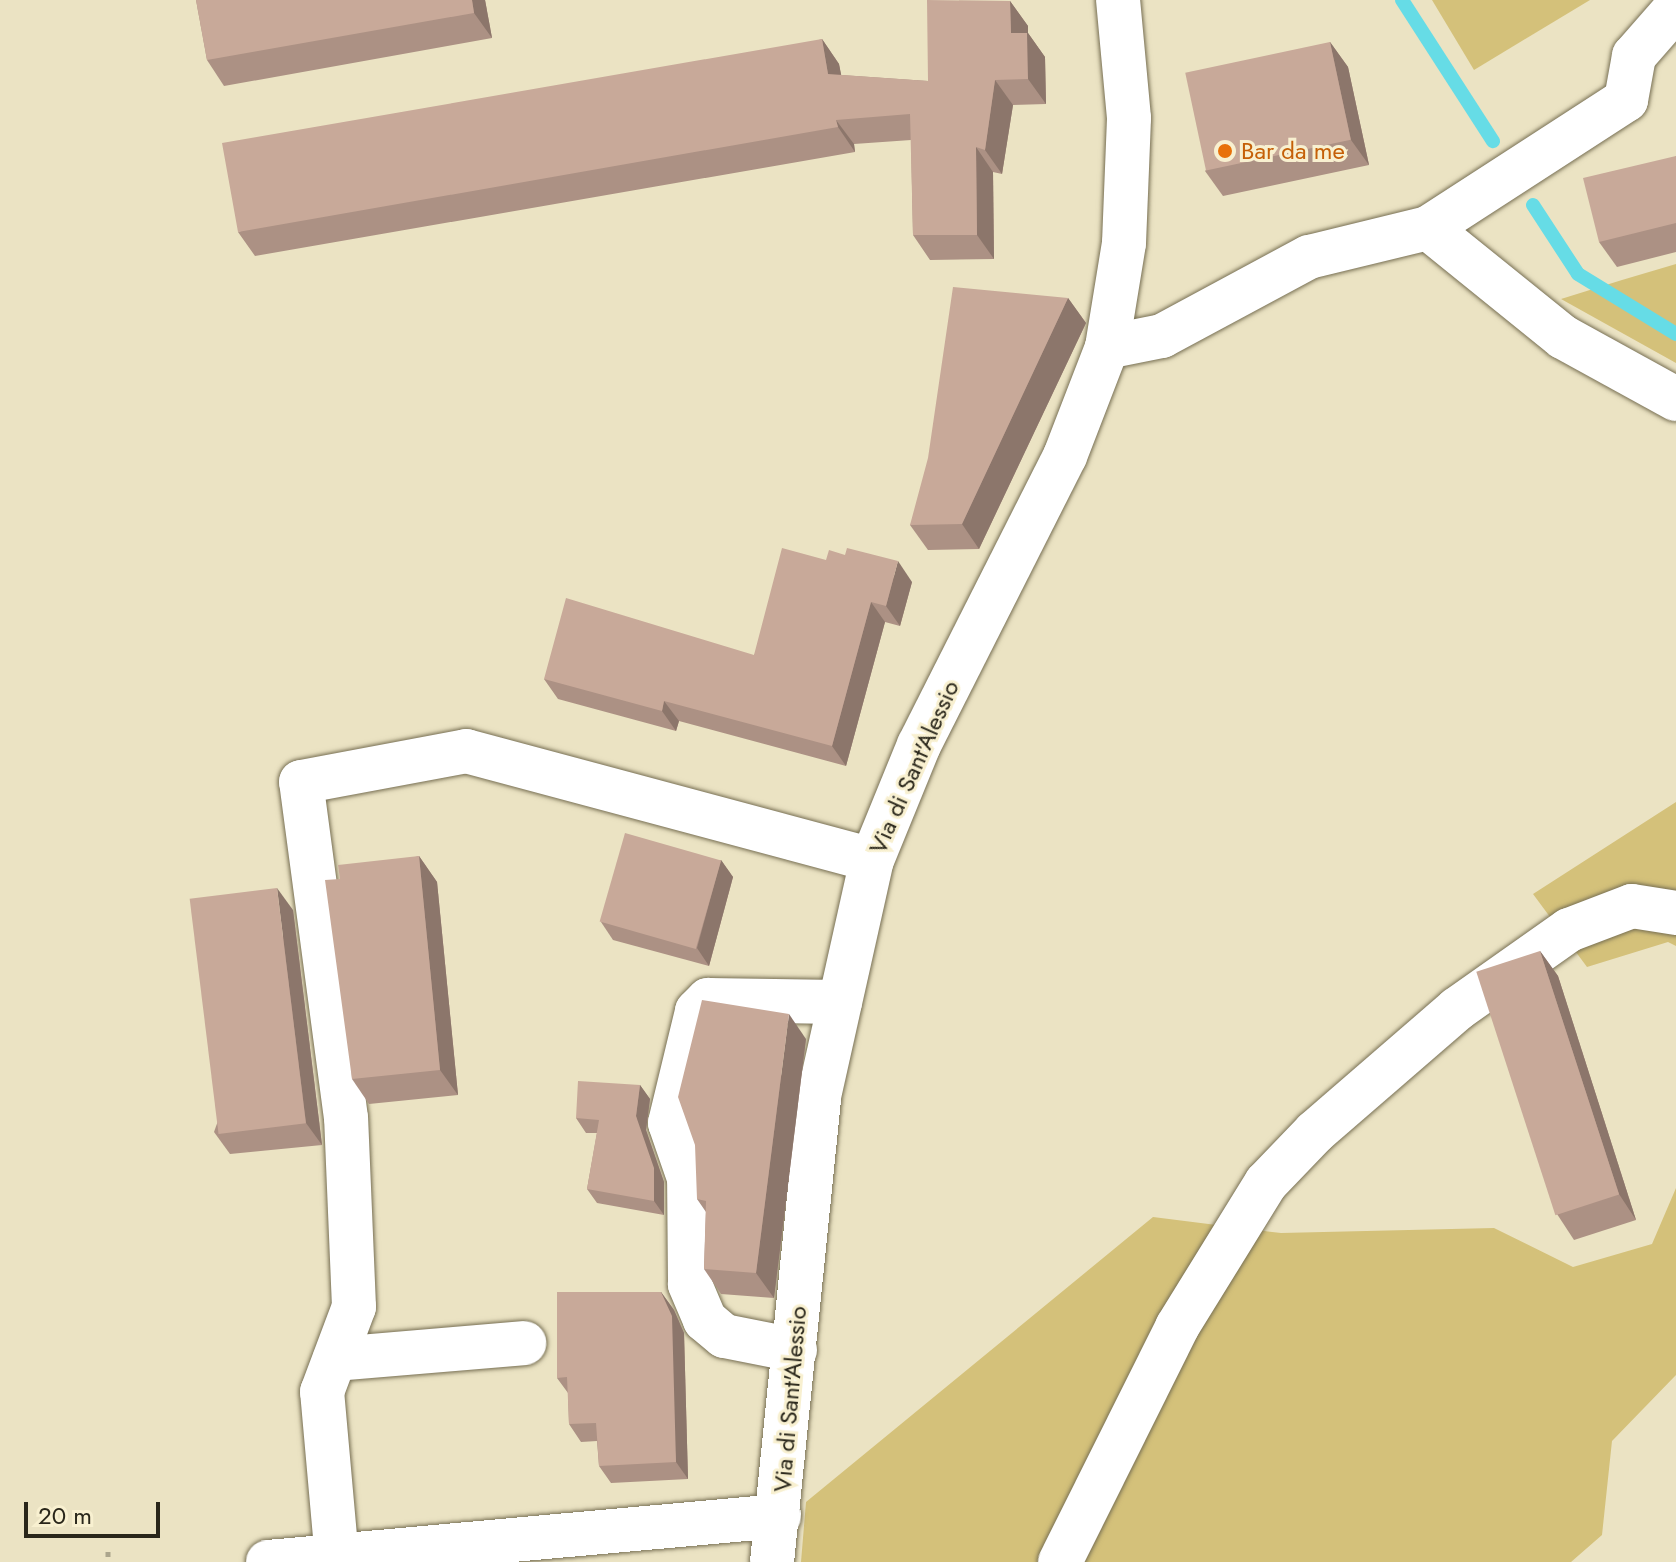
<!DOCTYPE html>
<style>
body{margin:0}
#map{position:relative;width:1676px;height:1562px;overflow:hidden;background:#ebe3c3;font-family:Jost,sans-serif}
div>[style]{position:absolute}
.green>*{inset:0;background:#d4c17a}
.stream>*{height:14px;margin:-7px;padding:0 7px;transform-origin:7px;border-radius:7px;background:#66dce6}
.path>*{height:5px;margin-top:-2.5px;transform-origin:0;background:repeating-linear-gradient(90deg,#aba58c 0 6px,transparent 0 12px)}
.roads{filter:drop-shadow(0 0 2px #776f53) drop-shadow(0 0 2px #776f53)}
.minor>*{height:44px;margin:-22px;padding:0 22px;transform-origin:22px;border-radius:22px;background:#fff}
.wall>*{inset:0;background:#ac9184}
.shaded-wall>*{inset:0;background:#8c766b}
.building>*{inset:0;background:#c8a999;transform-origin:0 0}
.dots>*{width:22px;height:22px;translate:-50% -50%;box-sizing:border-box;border:4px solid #f8f0d0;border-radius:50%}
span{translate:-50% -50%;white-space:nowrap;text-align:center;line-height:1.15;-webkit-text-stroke:6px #f8f0d0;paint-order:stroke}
.food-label{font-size:24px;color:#c56008}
.left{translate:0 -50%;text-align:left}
.street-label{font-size:24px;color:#29261a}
.scale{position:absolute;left:24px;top:1502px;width:136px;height:36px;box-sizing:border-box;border:4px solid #29261a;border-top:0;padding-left:10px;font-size:24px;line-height:28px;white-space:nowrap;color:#29261a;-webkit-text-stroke:6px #f8f0d0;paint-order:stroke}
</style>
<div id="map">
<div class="green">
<i style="clip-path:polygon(1432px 0,1590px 0,1474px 70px)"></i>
<i style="clip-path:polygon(1676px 264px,1676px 363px,1561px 299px,1622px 280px)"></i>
<i style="clip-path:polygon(1676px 802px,1676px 946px,1668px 942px,1587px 967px,1533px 894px)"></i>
<i style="clip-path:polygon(1676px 1188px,1676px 1375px,1612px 1441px,1602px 1535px,1571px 1562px,801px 1562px,806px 1502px,1153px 1217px,1281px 1233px,1494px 1228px,1573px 1267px,1652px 1244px)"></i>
</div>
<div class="stream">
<i style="left:1402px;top:0;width:168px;rotate:57.2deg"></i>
<i style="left:1533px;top:205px;width:82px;rotate:56.9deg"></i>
<i style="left:1578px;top:274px;width:115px;rotate:31.5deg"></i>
</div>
<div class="path">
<i style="left:108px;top:1551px;width:11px;rotate:90deg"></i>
</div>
<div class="roads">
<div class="minor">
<i style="left:1428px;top:228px;width:236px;rotate:-32.9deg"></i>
<i style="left:1626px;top:100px;width:45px;rotate:-79.7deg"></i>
<i style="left:1634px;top:56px;width:64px;rotate:-48.8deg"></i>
<i style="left:1107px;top:347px;width:56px;rotate:-11.3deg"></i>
<i style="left:1162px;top:336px;width:167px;rotate:-28.3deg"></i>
<i style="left:1309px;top:257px;width:122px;rotate:-13.7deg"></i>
<i style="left:1428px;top:228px;width:174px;rotate:38.9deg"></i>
<i style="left:1563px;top:337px;width:129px;rotate:28.8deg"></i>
<i style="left:795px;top:1350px;width:72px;rotate:-168.8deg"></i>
<i style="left:724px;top:1336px;width:25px;rotate:-140deg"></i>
<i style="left:705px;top:1320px;width:39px;rotate:-113deg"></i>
<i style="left:690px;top:1284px;width:106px;rotate:-90.5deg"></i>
<i style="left:689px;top:1178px;width:58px;rotate:-109.1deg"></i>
<i style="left:670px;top:1123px;width:115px;rotate:-76.4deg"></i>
<i style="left:697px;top:1011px;width:16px;rotate:-45deg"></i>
<i style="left:708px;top:1000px;width:132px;rotate:0.9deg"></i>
<i style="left:335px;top:1359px;width:190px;rotate:-4.8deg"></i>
<i style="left:337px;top:1559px;width:168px;rotate:-95.1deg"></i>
<i style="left:322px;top:1392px;width:91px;rotate:-69.4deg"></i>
<i style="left:354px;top:1307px;width:189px;rotate:-92.4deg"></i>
<i style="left:346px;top:1118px;width:339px;rotate:-97.6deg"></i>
<i style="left:301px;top:782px;width:168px;rotate:-10.6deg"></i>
<i style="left:466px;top:751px;width:420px;rotate:15deg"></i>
<i style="left:268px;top:1562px;width:513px;rotate:-5.14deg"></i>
<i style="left:772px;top:1562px;width:472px;rotate:-84.2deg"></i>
<i style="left:820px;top:1092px;width:238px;rotate:-77.4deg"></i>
<i style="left:872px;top:860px;width:124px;rotate:-67.8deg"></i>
<i style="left:919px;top:745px;width:324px;rotate:-63.2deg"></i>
<i style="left:1065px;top:456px;width:117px;rotate:-68.9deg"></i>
<i style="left:1107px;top:347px;width:105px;rotate:-80.7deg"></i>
<i style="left:1124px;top:243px;width:125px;rotate:-87.7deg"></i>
<i style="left:1129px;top:118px;width:119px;rotate:-95.3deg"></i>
<i style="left:1060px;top:1562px;width:263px;rotate:-63.5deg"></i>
<i style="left:1177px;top:1327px;width:169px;rotate:-58.3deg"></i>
<i style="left:1266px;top:1183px;width:71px;rotate:-46.1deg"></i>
<i style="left:1315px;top:1132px;width:188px;rotate:-40.9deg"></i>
<i style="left:1457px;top:1009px;width:137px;rotate:-35.2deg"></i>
<i style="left:1569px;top:930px;width:67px;rotate:-20.9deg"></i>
<i style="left:1632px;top:906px;width:45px;rotate:9deg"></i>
</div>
</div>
<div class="wall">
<i style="clip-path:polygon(196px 0,485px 0,492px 38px,224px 86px,207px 60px)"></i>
<i style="clip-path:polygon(1010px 1px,1028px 26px,1028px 33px,1045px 57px,1046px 104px,1013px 105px,1002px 174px,993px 172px,994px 259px,930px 260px,913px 235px,911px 140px,854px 144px,855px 152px,255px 256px,238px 232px,822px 39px,839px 64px,841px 75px,928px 81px,981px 2px)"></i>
<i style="clip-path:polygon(1330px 42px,1348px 67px,1369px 165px,1223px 196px,1205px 171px)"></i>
<i style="clip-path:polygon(1676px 156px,1676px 252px,1617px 267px,1599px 242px)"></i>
<i style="clip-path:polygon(1068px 298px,1086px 323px,979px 549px,928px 550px,910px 525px)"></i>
<i style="clip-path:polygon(826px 560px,912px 582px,900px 626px,885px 622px,846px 766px,679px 721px,676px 731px,558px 699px,544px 679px,754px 655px)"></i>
<i style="clip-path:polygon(419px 856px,437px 882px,458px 1095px,369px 1104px,352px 1079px,340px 879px)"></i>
<i style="clip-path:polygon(721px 860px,733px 877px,709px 966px,613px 940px,601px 922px)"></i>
<i style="clip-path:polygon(293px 910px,322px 1145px,230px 1154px,214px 1132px)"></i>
<i style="clip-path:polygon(1540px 951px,1558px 976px,1636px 1220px,1574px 1240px,1557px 1214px)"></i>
<i style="clip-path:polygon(806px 1039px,774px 1298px,721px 1294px,704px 1269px,706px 1212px,697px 1199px)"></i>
<i style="clip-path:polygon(640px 1085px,650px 1099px,646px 1130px,664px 1182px,664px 1215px,597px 1203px,587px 1189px,597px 1133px,586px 1133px,576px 1118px)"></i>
<i style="clip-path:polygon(661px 1292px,674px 1310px,684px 1333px,688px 1479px,611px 1483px,599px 1466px,597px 1441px,581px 1442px,569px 1424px,568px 1393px,557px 1378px)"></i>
</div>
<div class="shaded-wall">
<i style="clip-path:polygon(472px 0,485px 0,492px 38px,474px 13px)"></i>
<i style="clip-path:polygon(1010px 1px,1028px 26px,1028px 33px,1045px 57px,1046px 104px,1028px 79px,1011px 33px)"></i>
<i style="clip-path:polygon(822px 39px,839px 64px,846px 99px,828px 74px)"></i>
<i style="clip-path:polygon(1330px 42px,1348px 67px,1369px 165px,1351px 140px)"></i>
<i style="clip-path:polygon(995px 80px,1013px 105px,1002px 174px,985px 150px)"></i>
<i style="clip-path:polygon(836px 120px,854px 144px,855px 152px,838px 127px)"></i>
<i style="clip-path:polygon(976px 147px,993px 172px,994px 259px,977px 235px)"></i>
<i style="clip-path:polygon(1068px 298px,1086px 323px,979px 549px,962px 524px)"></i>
<i style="clip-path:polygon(898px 561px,912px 582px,900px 626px,886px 606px)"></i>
<i style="clip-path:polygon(871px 602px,885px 622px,846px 766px,832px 746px)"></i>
<i style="clip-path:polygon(664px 701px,679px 721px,676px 731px,662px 711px)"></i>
<i style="clip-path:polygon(419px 856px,437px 882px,458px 1095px,440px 1070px)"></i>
<i style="clip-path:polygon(721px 860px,733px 877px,709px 966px,697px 948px)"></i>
<i style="clip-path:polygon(277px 888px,293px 910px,322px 1145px,306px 1123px)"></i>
<i style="clip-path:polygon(1540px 951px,1558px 976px,1636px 1220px,1619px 1194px)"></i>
<i style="clip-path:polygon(789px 1014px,806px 1039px,774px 1298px,756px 1273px)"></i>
<i style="clip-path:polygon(640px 1085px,650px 1099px,646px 1130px,664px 1182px,664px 1215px,654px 1201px,636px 1116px)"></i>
<i style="clip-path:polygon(661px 1292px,674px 1310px,684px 1333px,688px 1479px,676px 1462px)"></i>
</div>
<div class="building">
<i style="clip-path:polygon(196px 0,472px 0,474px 13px,207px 60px)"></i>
<i style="clip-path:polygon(927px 0,1010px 1px,1011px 33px,1027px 33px,1028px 79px,995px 80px,985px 150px,976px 147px,977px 235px,913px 235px,910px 114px,836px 120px,838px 127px,238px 232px,222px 143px,822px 39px,828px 74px,928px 81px)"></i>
<i style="left:1330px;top:42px;width:100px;height:148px;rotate:78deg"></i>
<i style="clip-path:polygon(1676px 156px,1676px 223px,1599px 242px,1583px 178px)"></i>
<i style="clip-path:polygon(953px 287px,1068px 298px,962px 524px,910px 525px,928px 458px)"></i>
<i style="clip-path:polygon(782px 548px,826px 560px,829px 550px,845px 555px,847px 548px,898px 561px,886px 606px,871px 602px,832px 746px,664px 701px,662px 711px,544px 679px,566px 598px,754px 655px)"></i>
<i style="left:625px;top:833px;width:100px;height:92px;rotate:16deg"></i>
<i style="clip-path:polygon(419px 856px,440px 1070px,352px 1079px,325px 880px,340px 879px,338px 865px)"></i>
<i style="left:277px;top:888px;width:237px;height:88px;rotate:83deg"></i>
<i style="left:1540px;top:951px;width:256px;height:67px;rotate:72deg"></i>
<i style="clip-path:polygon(702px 1000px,789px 1014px,756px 1273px,704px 1269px,706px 1201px,697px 1199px,695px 1145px,678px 1097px)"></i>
<i style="clip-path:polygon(578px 1081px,640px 1085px,636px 1116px,654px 1168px,654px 1201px,587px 1189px,599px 1120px,576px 1118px)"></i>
<i style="clip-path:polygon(557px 1292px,661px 1292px,672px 1316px,676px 1462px,599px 1466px,596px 1423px,569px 1424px,567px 1377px,557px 1378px)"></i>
</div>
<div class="dots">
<i style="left:1225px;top:151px;background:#e8710a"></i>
</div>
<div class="food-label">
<span class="left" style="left:1241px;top:151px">Bar da me</span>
</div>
<div class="street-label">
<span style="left:914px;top:767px;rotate:-66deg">Via di Sant'Alessio</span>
<span style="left:790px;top:1399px;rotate:-85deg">Via di Sant'Alessio</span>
</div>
<div class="scale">20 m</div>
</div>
